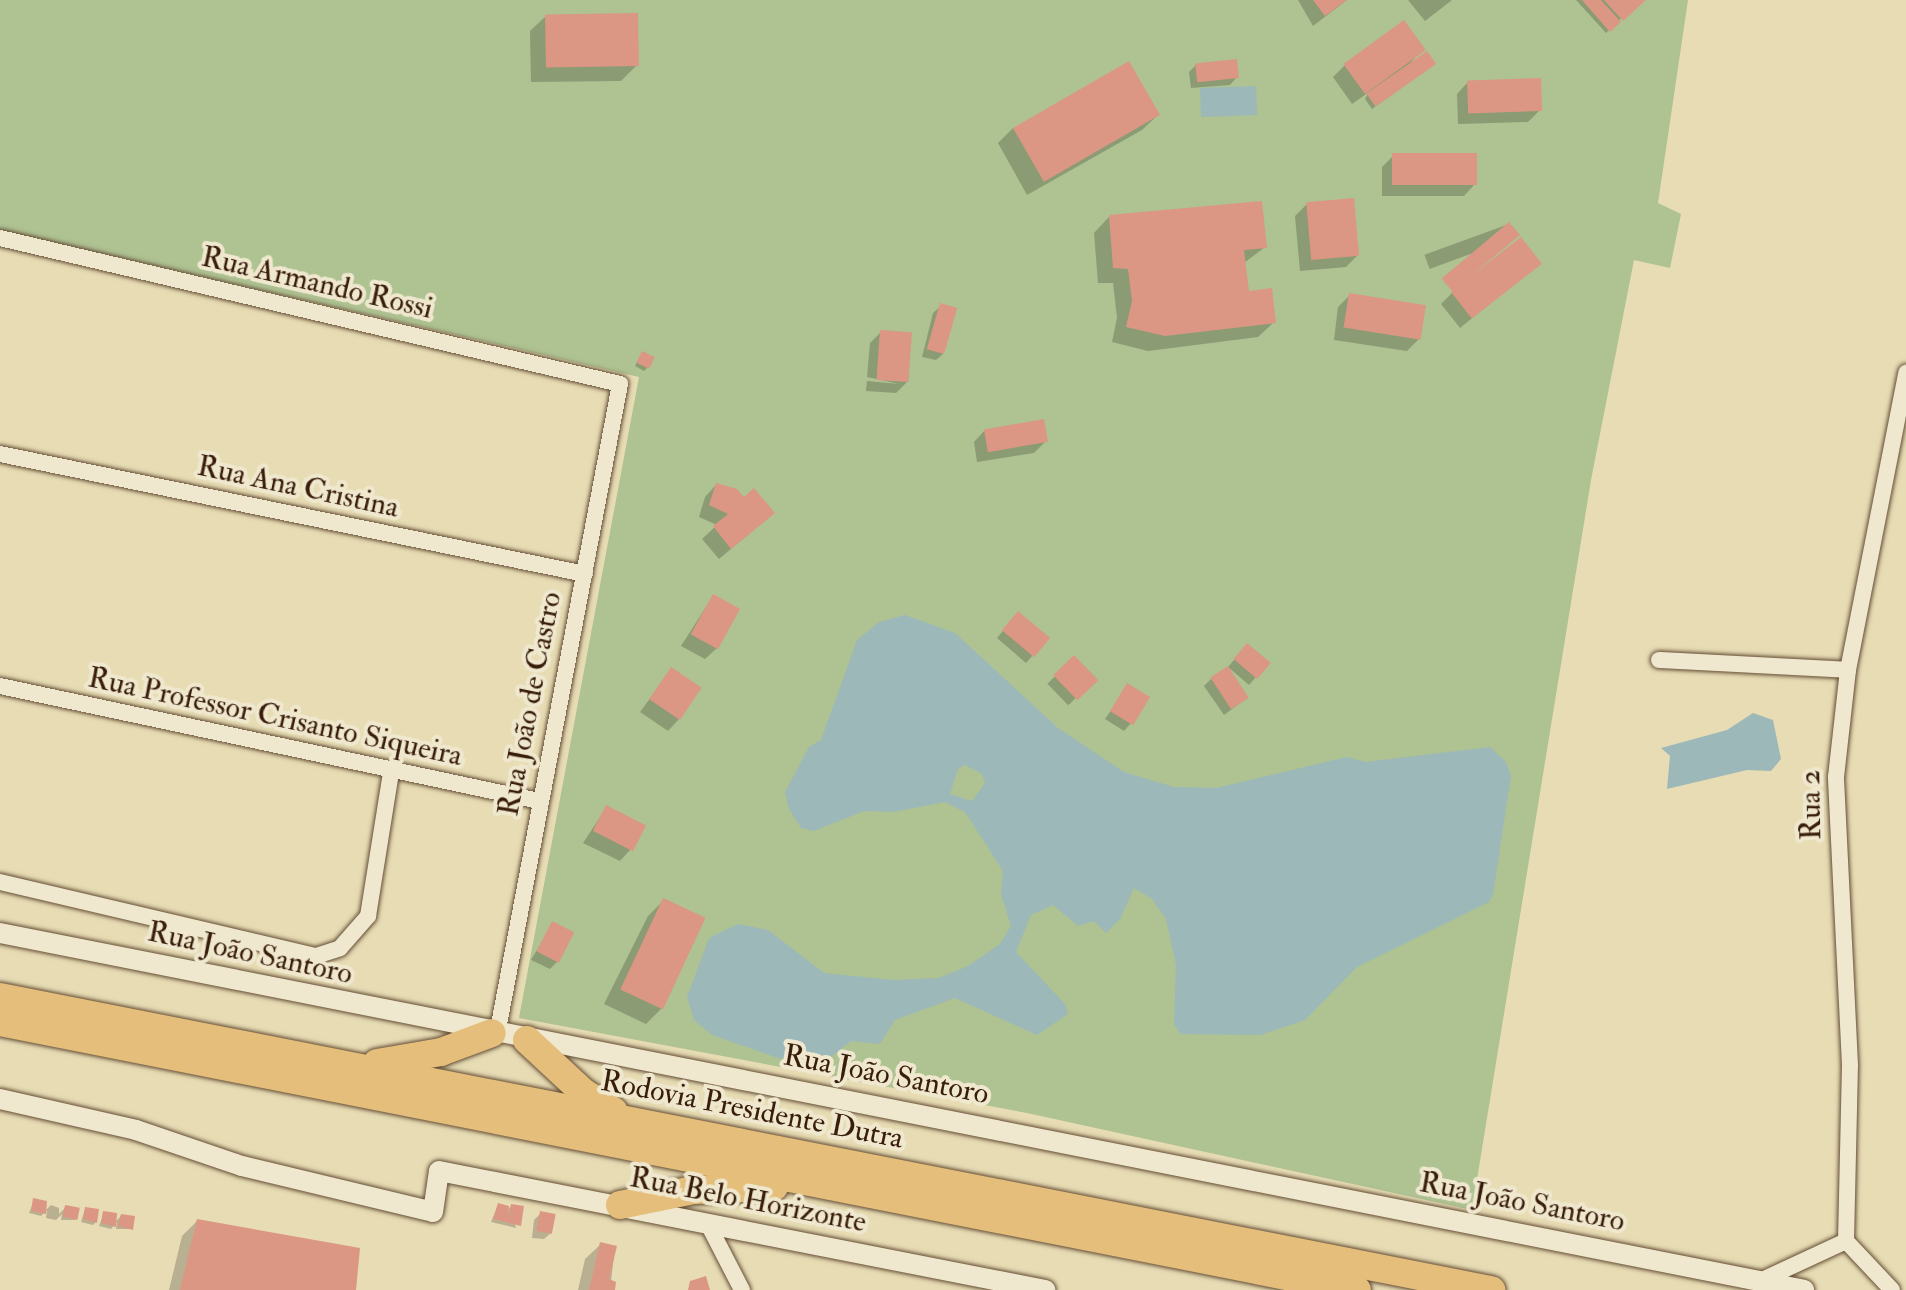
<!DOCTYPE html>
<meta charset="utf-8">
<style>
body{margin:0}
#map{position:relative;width:1906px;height:1290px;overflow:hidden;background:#e7dcb4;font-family:"IM FELL Double Pica",serif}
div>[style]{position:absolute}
.green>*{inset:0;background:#aec292}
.water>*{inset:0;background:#9db8b9;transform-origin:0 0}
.shadow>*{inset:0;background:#0003;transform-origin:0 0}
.building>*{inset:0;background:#dc9784;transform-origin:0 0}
.roads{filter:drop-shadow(0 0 2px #644d35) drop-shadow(0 0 2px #644d35)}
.minor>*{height:16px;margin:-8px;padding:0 8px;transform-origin:8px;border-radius:8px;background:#efe8ce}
.tertiary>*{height:20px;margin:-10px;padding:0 10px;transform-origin:10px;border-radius:10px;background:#efe8ce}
.motorway>*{height:28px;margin:-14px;padding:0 14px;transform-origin:14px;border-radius:14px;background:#e4be7a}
span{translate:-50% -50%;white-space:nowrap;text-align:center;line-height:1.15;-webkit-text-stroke:8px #efe8ce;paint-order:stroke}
.street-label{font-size:30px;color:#391d0b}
</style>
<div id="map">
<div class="green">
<i style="clip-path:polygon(0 0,1688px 0,1658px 203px,1681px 214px,1670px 268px,1634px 260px,1591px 480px,1472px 1210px,1027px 1113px,519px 1018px,639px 377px,0 230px)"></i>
</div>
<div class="water">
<i style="left:1256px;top:86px;width:29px;height:56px;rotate:88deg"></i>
<i style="clip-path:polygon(evenodd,905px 615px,955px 633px,1058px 728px,1124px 772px,1174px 787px,1216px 788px,1347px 757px,1365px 762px,1490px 747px,1506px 762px,1511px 776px,1493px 894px,1489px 902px,1357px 967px,1305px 1020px,1260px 1035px,1181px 1034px,1174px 1024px,1176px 965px,1166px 919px,1152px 899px,1134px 888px,1120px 919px,1106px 933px,1094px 921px,1078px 926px,1053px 905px,1031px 915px,1016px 952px,1065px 1004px,1068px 1014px,1037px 1035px,955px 998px,895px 1020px,880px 1044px,851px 1041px,822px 1064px,778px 1058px,712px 1035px,694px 1020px,687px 997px,709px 938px,738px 924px,768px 930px,824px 973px,893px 980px,939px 978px,968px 966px,1000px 944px,1011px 926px,1001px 894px,1003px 871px,965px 812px,945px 802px,893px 812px,864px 811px,814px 831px,801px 828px,789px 809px,785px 792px,809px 747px,821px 740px,857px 640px,879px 622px,905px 615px,965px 765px,982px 774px,985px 783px,972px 801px,950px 794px,958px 769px,965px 765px)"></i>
<i style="clip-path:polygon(1753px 713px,1773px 720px,1781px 759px,1771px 771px,1747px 770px,1667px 789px,1670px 756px,1661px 748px,1727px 730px)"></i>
</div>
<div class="shadow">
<i style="clip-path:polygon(1298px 0,1347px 0,1313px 26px)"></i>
<i style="clip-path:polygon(1408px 0,1452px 0,1425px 21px)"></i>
<i style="clip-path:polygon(1576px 0,1640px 0,1606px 33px)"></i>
<i style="clip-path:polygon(546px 16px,637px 65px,621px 81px,531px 82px,530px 31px)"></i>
<i style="clip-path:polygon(1423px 49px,1411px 62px,1430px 67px,1372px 109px,1365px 99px,1369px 92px,1352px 104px,1333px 77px,1344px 66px)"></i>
<i style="clip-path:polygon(1196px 65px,1237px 77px,1230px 85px,1191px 88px,1189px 72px)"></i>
<i style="clip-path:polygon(1468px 82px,1540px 110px,1528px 122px,1458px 124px,1457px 94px)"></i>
<i style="clip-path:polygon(1158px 115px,1142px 130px,1027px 195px,998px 143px,1013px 128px)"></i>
<i style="clip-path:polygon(1393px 156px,1475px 184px,1464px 196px,1382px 196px,1382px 167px)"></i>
<i style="clip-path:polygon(1307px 204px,1357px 256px,1346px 267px,1300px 271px,1295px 216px)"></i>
<i style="clip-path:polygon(1109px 217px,1265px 247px,1244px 263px,1247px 293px,1274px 322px,1258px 337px,1148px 351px,1112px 342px,1117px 318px,1113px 283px,1098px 283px,1094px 233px)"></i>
<i style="left:1509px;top:224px;width:15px;height:90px;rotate:70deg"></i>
<i style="clip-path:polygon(1539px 264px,1460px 328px,1441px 304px,1452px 293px)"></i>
<i style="clip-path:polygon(1350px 295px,1419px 339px,1407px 351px,1334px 340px,1338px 307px)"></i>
<i style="clip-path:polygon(941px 306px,944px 353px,936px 360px,922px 357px,933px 313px)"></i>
<i style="clip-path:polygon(881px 332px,907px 382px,896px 393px,866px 391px,867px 381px,899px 384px,867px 377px,870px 343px)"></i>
<i style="clip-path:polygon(640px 356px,647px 368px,644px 371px,635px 366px)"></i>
<i style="clip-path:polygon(985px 430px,1046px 441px,1034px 453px,977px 462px,974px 442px)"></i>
<i style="clip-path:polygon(716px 485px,761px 524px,719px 559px,702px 539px,717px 525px,699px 517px,705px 497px)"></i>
<i style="clip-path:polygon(713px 596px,717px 648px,705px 659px,681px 646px)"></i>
<i style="clip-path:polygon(1011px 621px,1033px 655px,1026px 663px,997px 638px)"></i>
<i style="clip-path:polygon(1240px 653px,1268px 663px,1249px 685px,1228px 667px)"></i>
<i style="left:1074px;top:658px;width:30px;height:37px;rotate:46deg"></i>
<i style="clip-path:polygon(671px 670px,679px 719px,668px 731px,640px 712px)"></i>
<i style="clip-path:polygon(1211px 679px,1247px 698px,1224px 715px,1204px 686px)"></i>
<i style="clip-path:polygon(1128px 686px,1131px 723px,1124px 731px,1105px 719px)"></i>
<i style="clip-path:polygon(606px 808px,631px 849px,620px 861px,583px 843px)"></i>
<i style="clip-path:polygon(664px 900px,662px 1008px,646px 1024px,604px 1004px,648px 916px)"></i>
<i style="clip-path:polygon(553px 923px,557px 962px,550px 969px,531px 960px)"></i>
<i style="clip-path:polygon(34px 1201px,44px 1212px,51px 1205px,59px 1208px,59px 1214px,66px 1207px,76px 1220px,61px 1220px,62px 1214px,56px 1220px,46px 1218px,47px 1210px,41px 1216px,29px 1213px)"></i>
<i style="clip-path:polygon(498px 1205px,507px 1211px,511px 1206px,516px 1228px,491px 1222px)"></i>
<i style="clip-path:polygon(85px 1209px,96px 1222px,93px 1225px,81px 1222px)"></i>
<i style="clip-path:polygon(104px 1213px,114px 1223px,121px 1216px,131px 1229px,116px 1229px,117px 1222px,111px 1229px,99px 1226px)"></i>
<i style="clip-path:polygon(541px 1213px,552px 1232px,544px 1239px,532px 1238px,534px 1220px)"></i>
<i style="clip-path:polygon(197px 1221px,354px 1290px,169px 1290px,182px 1236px)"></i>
<i style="clip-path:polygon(601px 1244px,615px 1247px,610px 1290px,578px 1290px,585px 1259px)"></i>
</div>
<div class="building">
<i style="clip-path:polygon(1313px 0,1347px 0,1325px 16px)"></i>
<i style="clip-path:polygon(1582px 0,1601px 0,1621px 22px,1610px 32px)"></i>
<i style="clip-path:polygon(1604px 0,1646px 0,1623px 21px)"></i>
<i style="left:638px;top:13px;width:53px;height:93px;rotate:89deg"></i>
<i style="left:1404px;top:20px;width:37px;height:75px;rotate:54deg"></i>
<i style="left:1427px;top:51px;width:16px;height:74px;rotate:55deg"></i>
<i style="left:1237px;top:59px;width:19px;height:42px;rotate:84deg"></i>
<i style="left:1129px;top:61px;width:62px;height:134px;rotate:60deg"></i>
<i style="left:1541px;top:78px;width:33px;height:74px;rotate:88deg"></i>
<i style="left:1477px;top:153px;width:32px;height:85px;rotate:90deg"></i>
<i style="left:1354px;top:198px;width:58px;height:48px;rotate:85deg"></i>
<i style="clip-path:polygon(1262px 201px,1267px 248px,1244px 250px,1249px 291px,1272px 288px,1276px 323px,1165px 336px,1126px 327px,1132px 301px,1128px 269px,1113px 268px,1109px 215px)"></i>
<i style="left:1509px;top:222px;width:17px;height:88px;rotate:50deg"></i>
<i style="left:1521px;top:237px;width:34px;height:89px;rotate:52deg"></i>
<i style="left:1349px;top:293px;width:78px;height:35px;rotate:9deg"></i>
<i style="left:940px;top:303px;width:18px;height:48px;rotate:16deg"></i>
<i style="left:880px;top:330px;width:32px;height:50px;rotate:4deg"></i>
<i style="left:642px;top:351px;width:14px;height:13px;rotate:25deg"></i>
<i style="left:1044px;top:419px;width:23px;height:61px;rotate:80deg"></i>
<i style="clip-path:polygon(716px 483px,737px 489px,744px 497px,754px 488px,775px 513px,731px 549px,713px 526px,728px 514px,709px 505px)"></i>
<i style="left:713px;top:594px;width:31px;height:46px;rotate:29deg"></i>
<i style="left:1018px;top:611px;width:42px;height:25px;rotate:40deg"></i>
<i style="left:1247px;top:643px;width:31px;height:21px;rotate:40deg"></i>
<i style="left:1074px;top:655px;width:35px;height:29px;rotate:46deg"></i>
<i style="left:1228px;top:666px;width:38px;height:21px;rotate:57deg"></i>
<i style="left:671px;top:667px;width:37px;height:39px;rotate:34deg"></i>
<i style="left:1127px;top:683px;width:27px;height:33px;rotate:31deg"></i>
<i style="left:606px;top:805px;width:45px;height:29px;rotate:27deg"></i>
<i style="left:663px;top:898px;width:47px;height:101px;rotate:25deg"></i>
<i style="left:552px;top:921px;width:25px;height:34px;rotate:27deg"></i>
<i style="clip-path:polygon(33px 1198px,47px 1201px,46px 1214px,31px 1211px)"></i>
<i style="clip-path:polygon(498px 1203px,509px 1206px,507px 1220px,511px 1204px,524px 1206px,521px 1226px,493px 1219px)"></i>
<i style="left:65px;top:1205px;width:15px;height:12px;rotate:11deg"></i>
<i style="clip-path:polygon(85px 1207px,99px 1209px,97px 1223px,83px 1219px)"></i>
<i style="clip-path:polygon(103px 1211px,117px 1213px,116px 1227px,101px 1223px)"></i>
<i style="left:540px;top:1211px;width:16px;height:20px;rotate:11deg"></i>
<i style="clip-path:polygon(121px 1214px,135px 1216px,133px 1230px,118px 1226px)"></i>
<i style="clip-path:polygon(197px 1219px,360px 1248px,356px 1290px,180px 1290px)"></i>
<i style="clip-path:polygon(600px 1242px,617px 1246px,609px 1279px,616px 1282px,615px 1290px,589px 1290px)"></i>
<i style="clip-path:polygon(706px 1276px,710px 1290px,688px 1290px,690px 1281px)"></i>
</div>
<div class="roads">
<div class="minor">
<i style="left:0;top:238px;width:637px;rotate:13.25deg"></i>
<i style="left:620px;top:384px;width:663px;rotate:100.7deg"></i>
<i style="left:0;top:454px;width:597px;rotate:11.59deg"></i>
<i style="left:1659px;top:660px;width:189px;rotate:3deg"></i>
<i style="left:0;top:686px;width:551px;rotate:12.04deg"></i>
<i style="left:0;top:882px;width:325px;rotate:13.2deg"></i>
<i style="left:316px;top:956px;width:25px;rotate:-18deg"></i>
<i style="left:340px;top:948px;width:43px;rotate:-48.8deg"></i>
<i style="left:368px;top:916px;width:146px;rotate:-80.9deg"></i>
<i style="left:709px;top:1226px;width:72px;rotate:62.7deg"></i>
<i style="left:1846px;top:1241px;width:176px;rotate:-88.7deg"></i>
<i style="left:1850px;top:1065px;width:288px;rotate:-92.8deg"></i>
<i style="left:1836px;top:777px;width:108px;rotate:-83.6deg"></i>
<i style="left:1848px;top:670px;width:303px;rotate:-78.9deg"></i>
<i style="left:1846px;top:1241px;width:67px;rotate:46.8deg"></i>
<i style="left:1760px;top:1281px;width:95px;rotate:-24.9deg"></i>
</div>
<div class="tertiary">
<i style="left:0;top:933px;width:1839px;rotate:11.19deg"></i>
<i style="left:0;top:1099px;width:139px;rotate:12.8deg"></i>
<i style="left:136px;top:1130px;width:112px;rotate:18.8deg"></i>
<i style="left:242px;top:1166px;width:196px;rotate:13.5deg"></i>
<i style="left:433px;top:1212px;width:41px;rotate:-81.7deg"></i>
<i style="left:439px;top:1171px;width:618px;rotate:11.11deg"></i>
</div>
<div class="motorway">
<i style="left:0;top:997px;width:1520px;rotate:11.12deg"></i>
<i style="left:0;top:1022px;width:1383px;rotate:11.17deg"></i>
<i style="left:527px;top:1040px;width:76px;rotate:42.9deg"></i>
<i style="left:583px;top:1092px;width:36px;rotate:32deg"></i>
<i style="left:377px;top:1063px;width:65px;rotate:-9.8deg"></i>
<i style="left:441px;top:1052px;width:54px;rotate:-20.4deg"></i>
<i style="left:620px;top:1205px;width:75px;rotate:-11.6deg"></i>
<i style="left:693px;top:1190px;width:81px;rotate:-2.1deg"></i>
</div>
</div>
<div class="street-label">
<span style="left:317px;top:283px;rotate:13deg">Rua Armando Rossi</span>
<span style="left:298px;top:487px;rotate:12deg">Rua Ana Cristina</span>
<span style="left:530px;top:704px;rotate:-79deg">Rua João de Castro</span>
<span style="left:275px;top:717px;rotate:12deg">Rua Professor Crisanto Siqueira</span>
<span style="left:1811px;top:805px;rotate:-91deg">Rua 2</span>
<span style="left:250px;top:953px;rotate:12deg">Rua João Santoro</span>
<span style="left:886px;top:1075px;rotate:11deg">Rua João Santoro</span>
<span style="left:752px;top:1110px;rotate:11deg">Rodovia Presidente Dutra</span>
<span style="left:748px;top:1200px;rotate:11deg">Rua Belo Horizonte</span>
<span style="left:1522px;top:1202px;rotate:11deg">Rua João Santoro</span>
</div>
</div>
